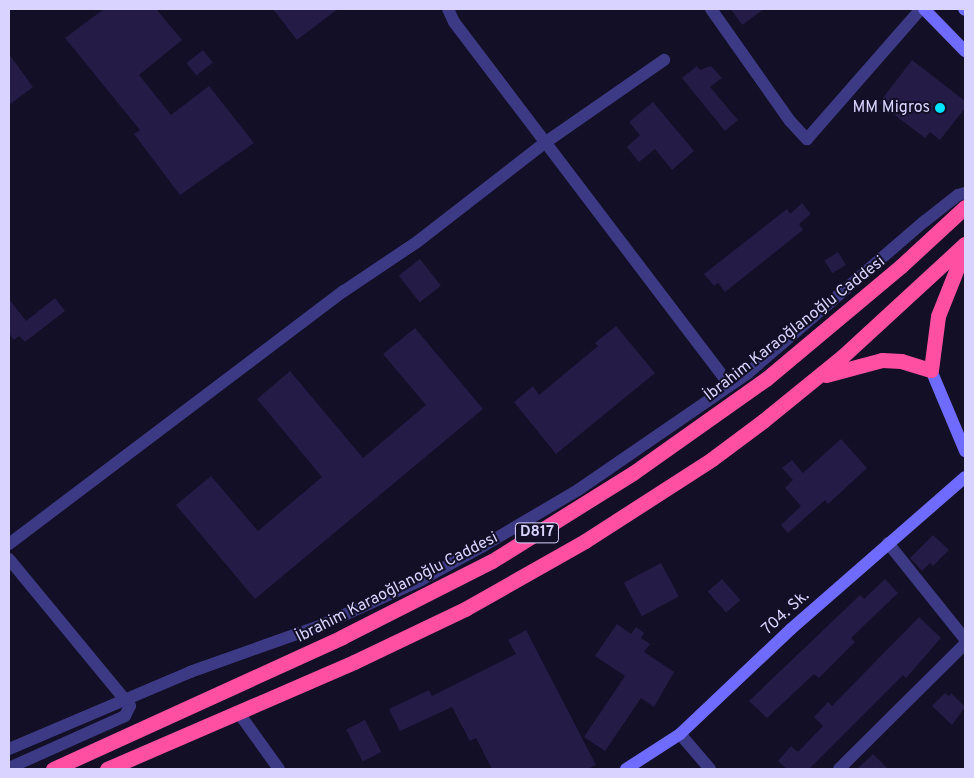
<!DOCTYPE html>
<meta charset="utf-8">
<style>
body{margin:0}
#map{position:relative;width:974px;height:778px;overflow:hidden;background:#130f26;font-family:Overpass,sans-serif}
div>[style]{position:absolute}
.building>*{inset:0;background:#241b47;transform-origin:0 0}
.street>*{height:12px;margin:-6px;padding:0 6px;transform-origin:6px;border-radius:6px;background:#3d3a85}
.secondary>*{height:12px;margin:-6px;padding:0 6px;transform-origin:6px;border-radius:6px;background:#6f6bff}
.highway>*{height:15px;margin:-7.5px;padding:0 7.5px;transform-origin:7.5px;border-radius:7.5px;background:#ff4fa3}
.dots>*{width:14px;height:14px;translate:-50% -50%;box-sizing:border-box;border:2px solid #130f26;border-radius:50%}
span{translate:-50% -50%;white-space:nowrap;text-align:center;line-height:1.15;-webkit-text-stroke:4px #130f26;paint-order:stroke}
.shield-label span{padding:1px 4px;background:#130f26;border:1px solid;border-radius:4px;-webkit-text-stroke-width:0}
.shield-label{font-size:15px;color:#d9d4ff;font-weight:700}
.poi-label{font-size:16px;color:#d9d4ff}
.right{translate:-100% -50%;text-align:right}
.street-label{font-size:16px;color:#d9d4ff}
.frame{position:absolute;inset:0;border:10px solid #d9d4ff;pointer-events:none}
</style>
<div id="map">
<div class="building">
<i style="clip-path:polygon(104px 9px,156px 9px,182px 40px,139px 75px,171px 115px,209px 86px,254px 143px,180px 195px,134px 134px,140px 130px,65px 38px)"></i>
<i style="clip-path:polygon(273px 9px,338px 9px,297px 40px)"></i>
<i style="clip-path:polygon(731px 9px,764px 9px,742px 25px)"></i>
<i style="left:203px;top:50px;width:16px;height:21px;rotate:52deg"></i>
<i style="clip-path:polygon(9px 54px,33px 87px,9px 105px)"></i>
<i style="clip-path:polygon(912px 60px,965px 101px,965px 108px,940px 140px,930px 132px,925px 138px,879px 103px)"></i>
<i style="clip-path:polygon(697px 66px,700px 70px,711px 66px,722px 78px,710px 87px,738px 120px,725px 131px,682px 78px)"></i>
<i style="clip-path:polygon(653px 102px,694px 151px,672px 170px,655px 149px,639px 162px,627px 147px,640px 135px,629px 122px)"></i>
<i style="clip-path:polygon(802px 203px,811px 214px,799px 224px,803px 230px,725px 292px,718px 283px,714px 286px,704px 274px,787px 209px,790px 214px)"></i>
<i style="left:838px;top:252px;width:15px;height:16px;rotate:58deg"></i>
<i style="left:420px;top:259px;width:34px;height:27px;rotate:52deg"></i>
<i style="clip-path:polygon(55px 298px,65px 311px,25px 342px,19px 336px,14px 340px,9px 333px,9px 299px,26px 321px)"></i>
<i style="clip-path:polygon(616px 326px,655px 373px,556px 454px,514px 402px,533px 386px,539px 395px,598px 346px,595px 343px)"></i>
<i style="clip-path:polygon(415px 328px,483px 409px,255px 599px,176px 505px,211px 476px,258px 531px,322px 477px,257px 399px,290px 371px,363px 458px,426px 405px,383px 354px)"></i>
<i style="clip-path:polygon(841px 439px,867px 468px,828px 504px,825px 500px,788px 533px,781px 525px,801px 506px,785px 488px,793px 480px,782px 468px,792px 460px,803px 473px)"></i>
<i style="clip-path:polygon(933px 535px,949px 550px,933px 566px,930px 563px,922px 571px,910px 558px)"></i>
<i style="left:661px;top:563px;width:38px;height:42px;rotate:62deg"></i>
<i style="left:722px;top:579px;width:28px;height:19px;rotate:49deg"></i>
<i style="clip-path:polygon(885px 579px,898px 593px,851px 638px,855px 642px,819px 678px,814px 674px,767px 718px,749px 701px,860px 595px,864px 599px)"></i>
<i style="clip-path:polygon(919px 617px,941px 638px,906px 678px,903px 675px,809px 769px,787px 769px,778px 761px,791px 746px,798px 752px,823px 726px,814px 717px,828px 702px,832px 706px)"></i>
<i style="clip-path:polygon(617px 624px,631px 634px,636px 627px,644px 633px,641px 638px,650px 644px,644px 652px,674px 672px,654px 707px,641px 698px,605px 751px,584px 737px,625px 676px,595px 656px)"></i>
<i style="clip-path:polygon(526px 630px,596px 765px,588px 769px,492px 769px,476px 738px,470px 741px,452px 707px,400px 731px,389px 709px,429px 690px,432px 696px,516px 654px,508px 640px)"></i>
<i style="clip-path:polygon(945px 693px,949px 696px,951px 693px,965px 707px,952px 725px,932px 706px)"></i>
<i style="left:365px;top:720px;width:36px;height:21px;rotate:63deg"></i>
<i style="clip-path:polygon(873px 754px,888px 769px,857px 769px)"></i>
</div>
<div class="street">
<i style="left:448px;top:9px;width:14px;rotate:65deg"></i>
<i style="left:454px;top:22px;width:456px;rotate:52.8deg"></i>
<i style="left:711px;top:9px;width:137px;rotate:54.8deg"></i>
<i style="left:790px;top:121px;width:25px;rotate:47deg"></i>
<i style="left:807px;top:139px;width:173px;rotate:-48.8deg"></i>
<i style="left:888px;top:543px;width:123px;rotate:51.3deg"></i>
<i style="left:9px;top:544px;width:420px;rotate:-37.1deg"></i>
<i style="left:344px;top:291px;width:88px;rotate:-33.9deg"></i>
<i style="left:417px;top:242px;width:163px;rotate:-37.8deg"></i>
<i style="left:546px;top:142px;width:144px;rotate:-34.8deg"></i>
<i style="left:9px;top:559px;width:190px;rotate:50.5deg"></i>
<i style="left:130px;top:706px;width:11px;rotate:117deg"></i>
<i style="left:125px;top:716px;width:127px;rotate:155.9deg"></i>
<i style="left:238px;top:712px;width:70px;rotate:54.3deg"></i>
<i style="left:680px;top:734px;width:46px;rotate:49.4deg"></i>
<i style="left:9px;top:749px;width:197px;rotate:-23deg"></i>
<i style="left:190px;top:672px;width:140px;rotate:-19.6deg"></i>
<i style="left:322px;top:625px;width:109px;rotate:-24.4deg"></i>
<i style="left:421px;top:580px;width:71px;rotate:-28.7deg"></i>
<i style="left:483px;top:546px;width:110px;rotate:-30.5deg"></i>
<i style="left:578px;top:490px;width:206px;rotate:-34.5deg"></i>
<i style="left:748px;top:373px;width:233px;rotate:-40.7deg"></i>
<i style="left:925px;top:221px;width:42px;rotate:-38.2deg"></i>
<i style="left:958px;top:195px;width:7px;rotate:-16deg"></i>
<i style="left:839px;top:769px;width:177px;rotate:-44.8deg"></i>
</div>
<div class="secondary">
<i style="left:924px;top:9px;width:59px;rotate:45.7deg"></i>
<i style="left:964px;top:9px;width:1px;rotate:45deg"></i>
<i style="left:931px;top:370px;width:88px;rotate:67.2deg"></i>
<i style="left:626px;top:769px;width:64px;rotate:-32.9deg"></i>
<i style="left:680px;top:734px;width:153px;rotate:-43.4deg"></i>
<i style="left:791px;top:629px;width:231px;rotate:-41.1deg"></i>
</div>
<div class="highway">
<i style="left:826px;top:375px;width:58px;rotate:-15deg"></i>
<i style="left:882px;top:360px;width:19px;rotate:3deg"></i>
<i style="left:901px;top:361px;width:31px;rotate:17deg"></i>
<i style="left:931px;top:370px;width:54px;rotate:-82.6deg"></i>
<i style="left:938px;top:316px;width:73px;rotate:-68.3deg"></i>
<i style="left:53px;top:769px;width:318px;rotate:-24.5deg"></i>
<i style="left:342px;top:637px;width:168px;rotate:-26.9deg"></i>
<i style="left:492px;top:561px;width:166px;rotate:-32deg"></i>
<i style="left:633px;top:473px;width:163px;rotate:-35.3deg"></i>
<i style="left:766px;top:379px;width:176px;rotate:-39.9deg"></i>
<i style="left:901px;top:266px;width:87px;rotate:-42.7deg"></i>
<i style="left:107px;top:769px;width:269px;rotate:-23.4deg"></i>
<i style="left:354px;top:662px;width:123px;rotate:-25.5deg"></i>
<i style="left:465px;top:609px;width:138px;rotate:-29.5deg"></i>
<i style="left:585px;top:541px;width:151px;rotate:-32.8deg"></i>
<i style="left:712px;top:459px;width:64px;rotate:-36.7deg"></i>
<i style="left:763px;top:421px;width:103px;rotate:-39.1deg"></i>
<i style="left:843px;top:356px;width:166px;rotate:-42.6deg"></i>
</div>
<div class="dots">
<i style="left:940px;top:108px;background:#00e5ff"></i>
</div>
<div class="shield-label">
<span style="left:537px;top:533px">D817</span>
</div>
<div class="poi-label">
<span class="right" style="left:930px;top:108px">MM Migros</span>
</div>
<div class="street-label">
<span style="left:795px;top:329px;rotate:-38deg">İbrahim Karaoğlanoğlu Caddesi</span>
<span style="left:397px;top:588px;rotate:-27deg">İbrahim Karaoğlanoğlu Caddesi</span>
<span style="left:786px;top:613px;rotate:-42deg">704. Sk.</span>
</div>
<div class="frame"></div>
</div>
